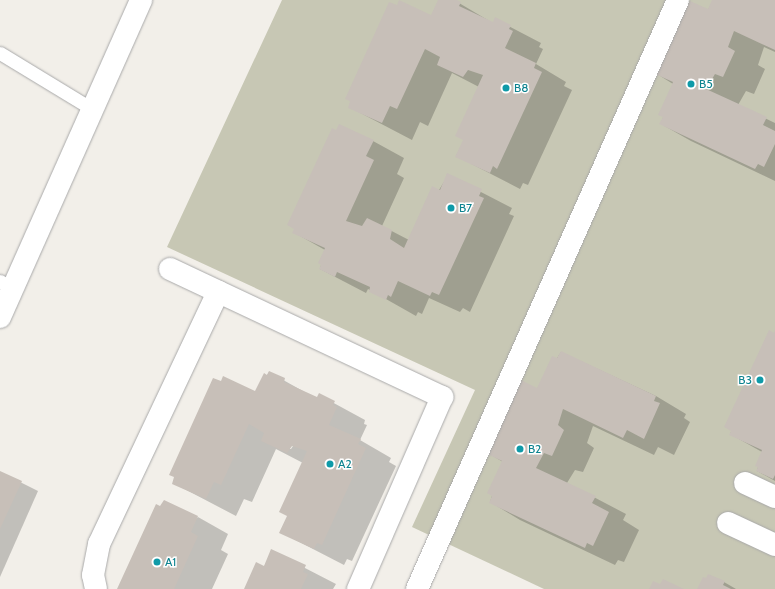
<!DOCTYPE html>
<style>
body{margin:0}
#map{position:relative;width:775px;height:589px;overflow:hidden;background:#f2efe9;font-family:Cabin,sans-serif}
div>[style]{position:absolute}
.construction>*{inset:0;background:#c7c7b4}
.shadow>*{inset:0;background:#0003}
.building>*{inset:0;background:#c7bfb8}
.roads{filter:drop-shadow(0 0 1px #a9a9a9) drop-shadow(0 0 1px #a9a9a9)}
.service>*{height:13px;margin:-6.5px;padding:0 6.5px;transform-origin:6.5px;border-radius:6.5px;background:#fff}
.minor>*{height:22px;margin:-11px;padding:0 11px;transform-origin:11px;border-radius:11px;background:#fff}
.tertiary>*{height:22px;margin:-11px;padding:0 11px;transform-origin:11px;border-radius:11px;background:#fff}
.dots>*{width:11px;height:11px;translate:-50% -50%;box-sizing:border-box;border:2px solid #fff;border-radius:50%}
span{translate:-50% -50%;white-space:nowrap;text-align:center;line-height:1.15;-webkit-text-stroke:3px #fff;paint-order:stroke}
.culture-label{font-size:12px;color:#0d838f}
.left{translate:0 -50%;text-align:left}
.right{translate:-100% -50%;text-align:right}
</style>
<div id="map">
<div class="construction">
<i style="clip-path:polygon(282px 0,775px 0,775px 589px,544px 589px,412px 527px,475px 390px,167px 247px)"></i>
</div>
<div class="shadow">
<i style="clip-path:polygon(439px 0,454px 0,491px 22px,494px 23px,495px 19px,541px 43px,539px 47px,543px 49px,536px 64px,566px 82px,564px 86px,572px 90px,528px 185px,523px 183px,520px 189px,456px 156px,464px 140px,479px 87px,452px 73px,428px 126px,420px 122px,412px 140px,349px 107px,432px 16px)"></i>
<i style="clip-path:polygon(713px 0,775px 0,775px 52px,764px 47px,758px 65px,765px 69px,754px 94px,746px 91px,738px 105px,775px 123px,775px 181px,691px 141px,661px 124px,673px 84px,657px 74px,708px 10px)"></i>
<i style="clip-path:polygon(373px 141px,404px 158px,397px 174px,404px 178px,382px 226px,409px 240px,448px 175px,512px 208px,509px 214px,514px 216px,470px 312px,463px 308px,460px 312px,429px 298px,422px 314px,418px 312px,416px 316px,370px 290px,368px 289px,366px 293px,320px 269px,325px 250px,293px 232px)"></i>
<i style="clip-path:polygon(775px 333px,775px 481px,757px 471px,762px 452px,730px 434px)"></i>
<i style="clip-path:polygon(561px 352px,656px 396px,686px 414px,684px 418px,690px 422px,674px 455px,658px 447px,654px 455px,593px 426px,587px 443px,594px 448px,583px 472px,575px 470px,567px 483px,626px 514px,623px 520px,639px 530px,624px 562px,618px 560px,615px 565px,520px 520px,490px 502px,503px 462px,486px 452px,537px 389px)"></i>
<i style="clip-path:polygon(evenodd,269px 372px,317px 399px,319px 395px,365px 420px,364px 424px,367px 425px,360px 440px,391px 458px,389px 462px,396px 466px,352px 561px,347px 559px,344px 565px,280px 532px,288px 516px,303px 463px,276px 449px,252px 502px,244px 499px,236px 516px,173px 483px,256px 392px,269px 372px,295px 443px,291px 449px,288px 449px,295px 443px)"></i>
<i style="clip-path:polygon(0 472px,38px 491px,0 577px)"></i>
<i style="clip-path:polygon(198px 517px,228px 534px,221px 550px,228px 554px,212px 589px,118px 589px)"></i>
<i style="clip-path:polygon(272px 551px,336px 584px,333px 589px,245px 589px,264px 567px)"></i>
<i style="clip-path:polygon(709px 575px,724px 582px,736px 589px,699px 589px)"></i>
</div>
<div class="building">
<i style="clip-path:polygon(399px 0,431px 15px,438px 0,457px 0,461px 2px,459px 6px,493px 22px,495px 17px,511px 25px,509px 29px,513px 31px,505px 48px,536px 63px,534px 68px,542px 72px,497px 169px,493px 166px,490px 173px,455px 157px,463px 140px,455px 136px,483px 75px,468px 70px,463px 77px,437px 65px,440px 57px,425px 49px,397px 109px,390px 106px,382px 123px,348px 108px,350px 101px,345px 99px,389px 2px,397px 5px)"></i>
<i style="clip-path:polygon(712px 0,775px 0,775px 50px,734px 31px,728px 47px,735px 51px,723px 77px,715px 74px,706px 89px,767px 117px,763px 125px,775px 131px,775px 144px,764px 167px,758px 164px,755px 169px,659px 124px,663px 117px,658px 115px,673px 82px,655px 74px,684px 2px,688px 4px,690px 1px,708px 9px)"></i>
<i style="clip-path:polygon(339px 124px,374px 140px,366px 156px,374px 160px,346px 221px,362px 226px,367px 218px,392px 230px,390px 239px,404px 248px,432px 186px,440px 190px,447px 173px,482px 189px,479px 196px,484px 198px,439px 295px,432px 292px,430px 296px,398px 281px,391px 297px,388px 295px,386px 300px,369px 292px,370px 287px,337px 272px,335px 277px,319px 269px,321px 265px,318px 263px,325px 248px,292px 233px,294px 229px,287px 225px,332px 128px,336px 130px)"></i>
<i style="clip-path:polygon(769px 330px,774px 333px,775px 330px,775px 475px,773px 479px,756px 471px,758px 467px,755px 466px,762px 450px,729px 435px,731px 431px,724px 427px)"></i>
<i style="clip-path:polygon(561px 351px,656px 396px,654px 401px,660px 403px,644px 439px,627px 430px,623px 438px,563px 409px,558px 425px,564px 430px,552px 456px,544px 453px,536px 468px,596px 496px,592px 503px,609px 512px,593px 546px,587px 543px,585px 548px,489px 503px,492px 496px,487px 493px,502px 461px,485px 453px,519px 379px,537px 388px,552px 356px,557px 358px)"></i>
<i style="clip-path:polygon(269px 371px,285px 378px,284px 382px,317px 397px,319px 393px,335px 401px,333px 405px,337px 407px,329px 425px,361px 439px,358px 444px,366px 448px,322px 545px,317px 543px,314px 549px,279px 533px,287px 516px,279px 512px,307px 451px,292px 446px,287px 453px,261px 441px,264px 433px,249px 424px,221px 485px,214px 482px,206px 499px,172px 484px,174px 477px,169px 475px,213px 378px,221px 381px,223px 376px,255px 391px,264px 373px,267px 375px)"></i>
<i style="clip-path:polygon(0 471px,22px 481px,0 529px)"></i>
<i style="clip-path:polygon(164px 500px,198px 516px,191px 532px,198px 536px,174px 589px,117px 589px,156px 504px,160px 506px)"></i>
<i style="clip-path:polygon(271px 549px,306px 565px,303px 572px,308px 574px,301px 589px,244px 589px,256px 562px,264px 566px)"></i>
<i style="clip-path:polygon(708px 574px,725px 581px,723px 585px,731px 589px,697px 589px,703px 577px,706px 578px)"></i>
<i style="clip-path:polygon(663px 579px,684px 589px,649px 589px,653px 581px,660px 584px)"></i>
</div>
<div class="roads">
<div class="service">
<i style="left:0;top:53px;width:108px;rotate:31.3deg"></i>
<i style="left:0;top:281px;width:15px;rotate:32deg"></i>
</div>
<div class="minor">
<i style="left:170px;top:269px;width:301px;rotate:25.2deg"></i>
<i style="left:442px;top:397px;width:210px;rotate:113.6deg"></i>
<i style="left:745px;top:483px;width:33px;rotate:25deg"></i>
<i style="left:728px;top:523px;width:52px;rotate:25.1deg"></i>
<i style="left:96px;top:589px;width:14px;rotate:-102deg"></i>
<i style="left:93px;top:575px;width:32px;rotate:-79deg"></i>
<i style="left:99px;top:544px;width:279px;rotate:-64.7deg"></i>
<i style="left:417px;top:589px;width:644px;rotate:-66.1deg"></i>
</div>
<div class="tertiary">
<i style="left:0;top:317px;width:347px;rotate:-66deg"></i>
</div>
</div>
<div class="dots">
<i style="left:691px;top:84px;background:#0f9aa8"></i>
<i style="left:506px;top:88px;background:#0f9aa8"></i>
<i style="left:451px;top:208px;background:#0f9aa8"></i>
<i style="left:760px;top:380px;background:#0f9aa8"></i>
<i style="left:520px;top:449px;background:#0f9aa8"></i>
<i style="left:330px;top:464px;background:#0f9aa8"></i>
<i style="left:157px;top:562px;background:#0f9aa8"></i>
</div>
<div class="culture-label">
<span class="left" style="left:699px;top:84px">B5</span>
<span class="left" style="left:514px;top:88px">B8</span>
<span class="left" style="left:459px;top:208px">B7</span>
<span class="right" style="left:752px;top:380px">B3</span>
<span class="left" style="left:528px;top:449px">B2</span>
<span class="left" style="left:338px;top:464px">A2</span>
<span class="left" style="left:165px;top:562px">A1</span>
</div>
</div>
